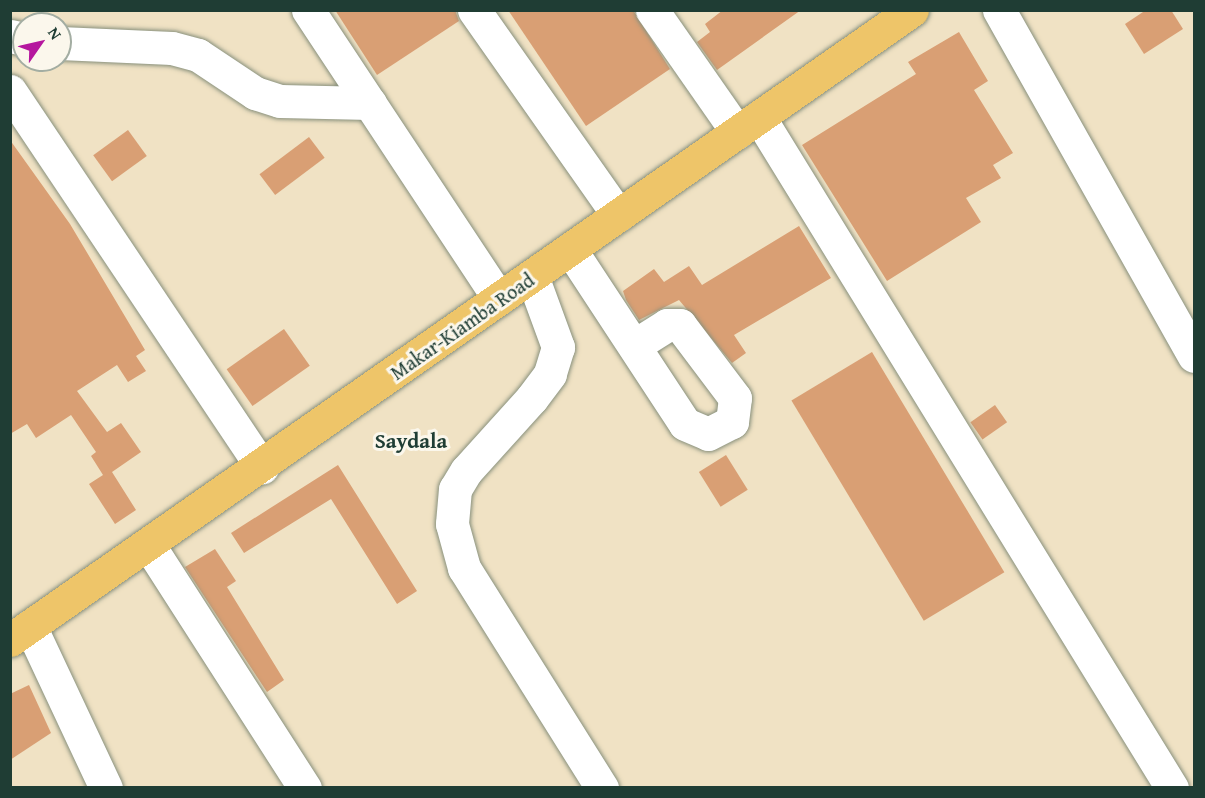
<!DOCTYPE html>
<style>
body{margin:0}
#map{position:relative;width:1205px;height:798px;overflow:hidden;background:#f0e2c4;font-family:"Gentium Book Plus",serif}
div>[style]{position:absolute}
.building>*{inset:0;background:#d99f74;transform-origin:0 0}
.roads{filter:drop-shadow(0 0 2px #88907c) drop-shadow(0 0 2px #88907c)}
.minor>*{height:33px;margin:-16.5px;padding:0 16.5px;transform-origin:16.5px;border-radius:16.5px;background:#fff}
.major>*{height:33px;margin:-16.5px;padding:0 16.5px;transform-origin:16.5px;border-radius:16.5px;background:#eec569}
span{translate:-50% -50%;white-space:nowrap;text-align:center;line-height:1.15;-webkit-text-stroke:6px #fbf7ec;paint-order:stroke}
.street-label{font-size:20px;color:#1f3d34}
.neighbourhood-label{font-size:21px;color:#1f3d34;font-weight:700}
.frame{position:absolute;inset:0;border:12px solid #1f3d34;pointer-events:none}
.north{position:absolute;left:12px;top:12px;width:60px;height:60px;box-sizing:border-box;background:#fbf7ec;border:2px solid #a3ada2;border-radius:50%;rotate:56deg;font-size:16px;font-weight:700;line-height:24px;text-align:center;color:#1f3d34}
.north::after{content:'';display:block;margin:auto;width:21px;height:27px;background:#b5179e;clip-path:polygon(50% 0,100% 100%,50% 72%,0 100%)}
</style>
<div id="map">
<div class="building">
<i style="clip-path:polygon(335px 10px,455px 10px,459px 21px,377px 75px)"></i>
<i style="clip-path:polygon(508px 10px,633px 10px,670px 69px,586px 126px)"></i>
<i style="clip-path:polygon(723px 10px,801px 10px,717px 70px,697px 42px,710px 32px,705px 24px)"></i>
<i style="clip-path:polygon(1146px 10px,1171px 10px,1183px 29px,1144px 54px,1125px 24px)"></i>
<i style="clip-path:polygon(959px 32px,988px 81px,974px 90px,1013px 153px,993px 165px,1001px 178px,966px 198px,981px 222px,887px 281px,802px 145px,916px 74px,908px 62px)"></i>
<i style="left:128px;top:130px;width:32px;height:43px;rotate:54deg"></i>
<i style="left:309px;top:137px;width:26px;height:62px;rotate:53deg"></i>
<i style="clip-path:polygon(10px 140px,70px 224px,145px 350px,136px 356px,146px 371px,128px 382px,117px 365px,77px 391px,107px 432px,121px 423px,141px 452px,112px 472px,136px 510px,115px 524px,89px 484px,103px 475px,91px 456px,96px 452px,71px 415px,36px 438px,27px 424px,10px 434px)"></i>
<i style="clip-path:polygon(799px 226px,831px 278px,734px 335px,746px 353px,732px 363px,679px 300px,639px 320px,626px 300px,623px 291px,654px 269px,664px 282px,689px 266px,702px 285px)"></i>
<i style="left:284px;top:329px;width:45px;height:70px;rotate:55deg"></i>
<i style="left:872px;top:352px;width:257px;height:94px;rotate:59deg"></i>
<i style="left:995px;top:405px;width:21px;height:30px;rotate:55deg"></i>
<i style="left:726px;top:455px;width:41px;height:32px;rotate:58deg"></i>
<i style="clip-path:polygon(338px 465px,417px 591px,397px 604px,331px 499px,244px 553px,231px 533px)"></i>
<i style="clip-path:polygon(215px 549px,236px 581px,227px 587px,284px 680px,267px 692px,185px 567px)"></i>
<i style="clip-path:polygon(29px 685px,51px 733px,10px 760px,10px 694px)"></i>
</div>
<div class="roads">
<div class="minor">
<i style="left:308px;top:10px;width:346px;rotate:56.5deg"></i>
<i style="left:474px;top:10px;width:251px;rotate:54.9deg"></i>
<i style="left:652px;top:10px;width:149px;rotate:55.1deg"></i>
<i style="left:999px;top:10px;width:397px;rotate:60.6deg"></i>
<i style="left:10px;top:36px;width:14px;rotate:12deg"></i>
<i style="left:60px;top:43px;width:112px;rotate:2.6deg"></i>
<i style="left:172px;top:48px;width:27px;rotate:15deg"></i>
<i style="left:198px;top:55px;width:69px;rotate:33.7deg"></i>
<i style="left:255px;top:93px;width:26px;rotate:18deg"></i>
<i style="left:280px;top:101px;width:90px;rotate:1.3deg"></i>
<i style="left:10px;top:91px;width:453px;rotate:56.2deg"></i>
<i style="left:759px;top:117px;width:788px;rotate:58.39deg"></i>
<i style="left:570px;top:249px;width:209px;rotate:56.7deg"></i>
<i style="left:685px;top:424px;width:25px;rotate:23deg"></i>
<i style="left:708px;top:434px;width:27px;rotate:-27deg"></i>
<i style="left:732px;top:422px;width:24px;rotate:-83deg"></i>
<i style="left:735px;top:398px;width:91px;rotate:-127deg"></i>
<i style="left:680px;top:325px;width:13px;rotate:180deg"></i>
<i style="left:667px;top:325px;width:38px;rotate:148deg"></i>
<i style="left:532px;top:276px;width:76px;rotate:69.9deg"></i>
<i style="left:558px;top:347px;width:28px;rotate:107deg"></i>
<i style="left:550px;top:374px;width:30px;rotate:127deg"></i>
<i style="left:532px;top:398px;width:98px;rotate:132.1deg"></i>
<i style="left:466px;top:471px;width:21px;rotate:121deg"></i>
<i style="left:455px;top:489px;width:35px;rotate:95deg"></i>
<i style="left:452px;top:524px;width:46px;rotate:74.7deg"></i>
<i style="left:464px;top:568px;width:260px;rotate:57.9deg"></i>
<i style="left:150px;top:547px;width:287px;rotate:57.3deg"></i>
<i style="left:30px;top:626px;width:179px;rotate:64.9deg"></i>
</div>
<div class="major">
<i style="left:10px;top:640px;width:1100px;rotate:-34.93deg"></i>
</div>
</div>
<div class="street-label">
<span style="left:462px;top:326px;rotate:-35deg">Makar-Kiamba Road</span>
</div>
<div class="neighbourhood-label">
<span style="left:411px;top:441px">Saydala</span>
</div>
<div class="frame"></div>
<div class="north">N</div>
</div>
